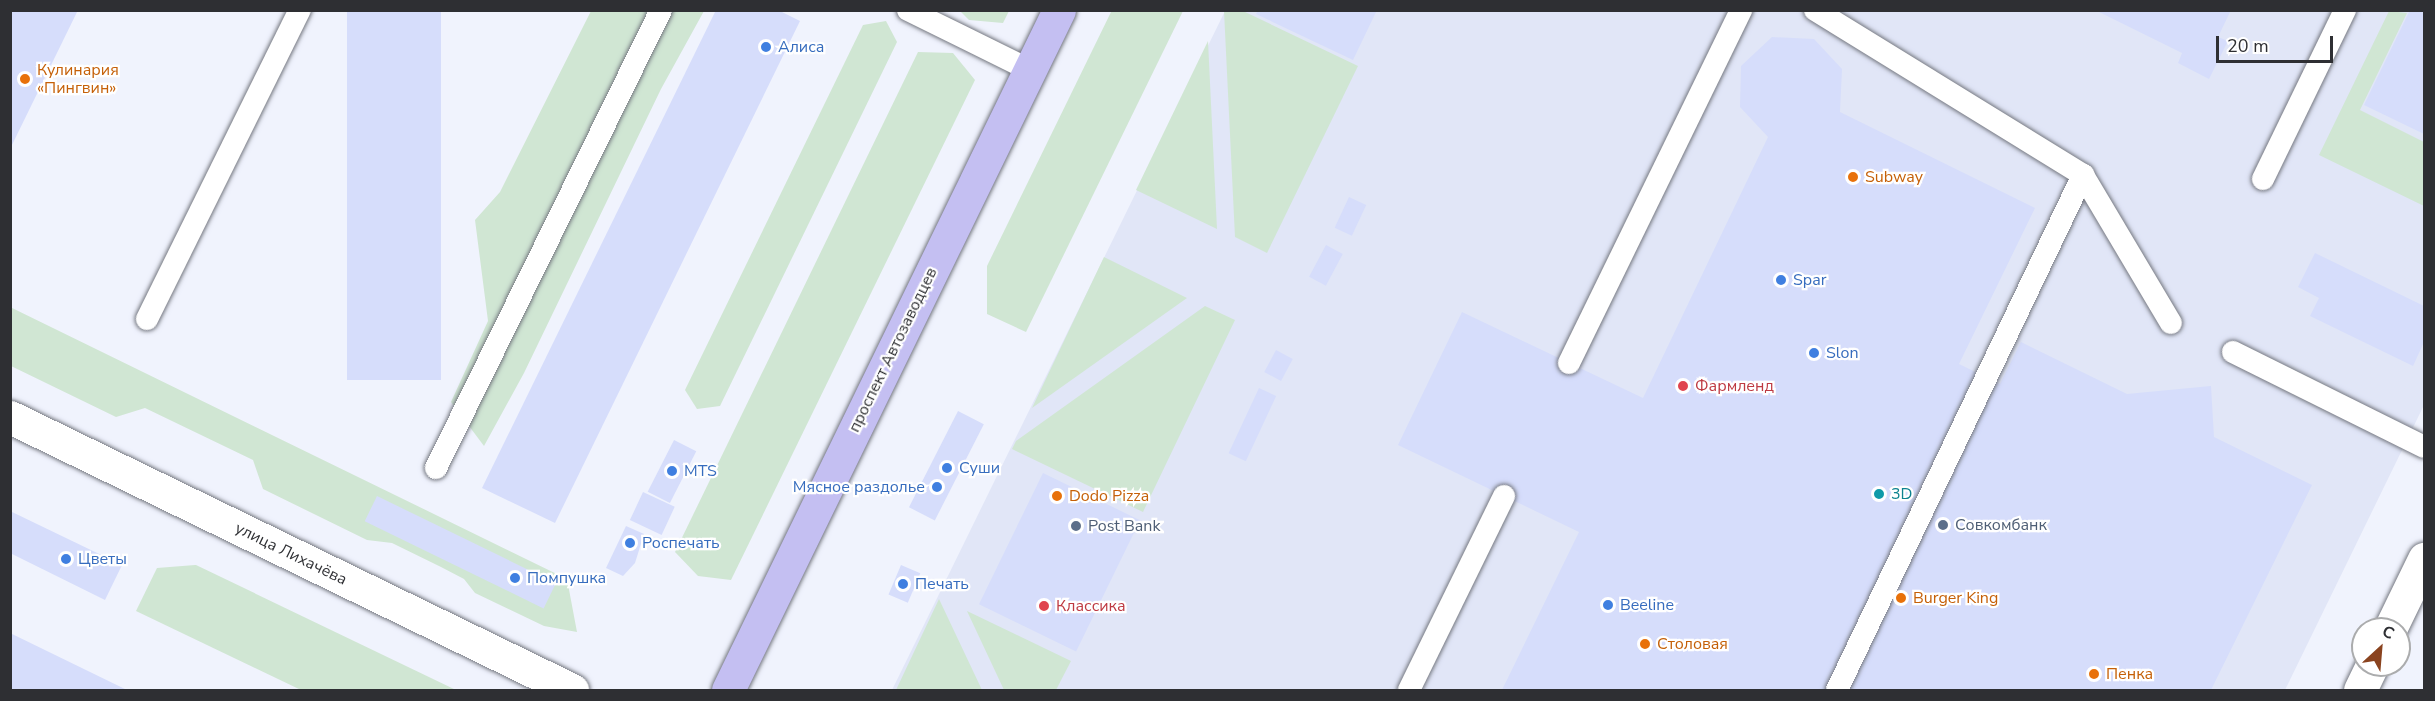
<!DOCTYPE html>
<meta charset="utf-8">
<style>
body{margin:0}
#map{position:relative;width:2435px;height:701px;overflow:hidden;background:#f0f3fd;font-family:"Nunito Sans",sans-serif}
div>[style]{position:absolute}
.built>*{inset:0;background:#e1e6f7}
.green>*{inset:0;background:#d0e6d3}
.building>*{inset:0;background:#d6ddfb;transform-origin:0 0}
.roads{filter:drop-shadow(0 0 2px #757881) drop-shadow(0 0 2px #757881)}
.service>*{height:22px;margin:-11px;padding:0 11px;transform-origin:11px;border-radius:11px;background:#fff}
.secondary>*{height:33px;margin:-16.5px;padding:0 16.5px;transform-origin:16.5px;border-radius:16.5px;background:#fff}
.primary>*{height:33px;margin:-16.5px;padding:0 16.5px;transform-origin:16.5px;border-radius:16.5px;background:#c4bff2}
.dots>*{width:16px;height:16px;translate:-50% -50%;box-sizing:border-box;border:3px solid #fff;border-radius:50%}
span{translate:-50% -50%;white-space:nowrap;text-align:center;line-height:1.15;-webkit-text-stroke:4.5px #fff;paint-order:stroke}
.shop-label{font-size:16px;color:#366cbe}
.left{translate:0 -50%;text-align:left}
.right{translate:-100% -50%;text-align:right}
.food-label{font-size:16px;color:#c56008}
.street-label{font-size:16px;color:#2e2f33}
.health-label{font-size:16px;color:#be3a42}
.culture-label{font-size:16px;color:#0d838f}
.service-label{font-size:16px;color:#4e5e75}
.frame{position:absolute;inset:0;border:12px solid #2e2f33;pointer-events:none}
.north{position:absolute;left:2351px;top:617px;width:60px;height:60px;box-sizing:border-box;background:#fff;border:2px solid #abacad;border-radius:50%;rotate:26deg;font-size:16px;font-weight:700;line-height:24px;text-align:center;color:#2e2f33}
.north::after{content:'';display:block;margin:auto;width:21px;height:27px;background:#8a431f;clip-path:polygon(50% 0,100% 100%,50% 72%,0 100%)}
.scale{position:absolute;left:2216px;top:36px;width:117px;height:27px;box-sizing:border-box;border:3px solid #2e2f33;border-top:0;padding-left:8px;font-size:18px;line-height:21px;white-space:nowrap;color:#2e2f33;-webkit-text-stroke:4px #fff;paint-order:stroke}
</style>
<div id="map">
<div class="built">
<i style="clip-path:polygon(1225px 11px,2424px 11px,2424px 405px,2285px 690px,892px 690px)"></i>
</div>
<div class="green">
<i style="clip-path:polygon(1112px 10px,1183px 11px,1026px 332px,987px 314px,987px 266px)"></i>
<i style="clip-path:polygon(591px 11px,704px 11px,661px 89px,524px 373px,484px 446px,451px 402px,488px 321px,475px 220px,500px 192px)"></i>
<i style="clip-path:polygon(960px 11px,1009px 11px,1003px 23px,969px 20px)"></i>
<i style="clip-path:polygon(1224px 11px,1243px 11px,1358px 66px,1267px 253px,1235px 237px)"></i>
<i style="clip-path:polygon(2389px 11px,2407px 13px,2360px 110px,2424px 142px,2424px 206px,2319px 155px)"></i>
<i style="clip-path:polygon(886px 21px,897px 42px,720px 406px,697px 409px,685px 390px,863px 25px)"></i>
<i style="clip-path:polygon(1208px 41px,1217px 229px,1136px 190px)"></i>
<i style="clip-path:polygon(918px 52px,953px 53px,975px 80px,731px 580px,698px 576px,675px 552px)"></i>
<i style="clip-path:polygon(1104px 257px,1187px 298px,1032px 408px)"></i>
<i style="clip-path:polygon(1205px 306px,1235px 320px,1143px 512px,1012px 449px,1016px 441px)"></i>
<i style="clip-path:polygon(10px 307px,567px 579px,577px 632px,544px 626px,475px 593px,464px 579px,441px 567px,392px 543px,367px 540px,263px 489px,253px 460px,145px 408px,116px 417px,11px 366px)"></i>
<i style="clip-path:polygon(195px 565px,196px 565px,456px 690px,301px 690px,136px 611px,157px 568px)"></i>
<i style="clip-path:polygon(939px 599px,982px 690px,896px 690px)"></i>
<i style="clip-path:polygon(967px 611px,1071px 661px,1056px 690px,1004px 690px)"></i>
</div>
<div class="building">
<i style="clip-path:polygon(10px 10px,78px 10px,10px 149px)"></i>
<i style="left:347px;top:10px;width:94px;height:370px"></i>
<i style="clip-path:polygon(716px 10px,778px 10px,800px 21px,555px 523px,482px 488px)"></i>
<i style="clip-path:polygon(1258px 10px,1377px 10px,1353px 60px,1256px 14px)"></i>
<i style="clip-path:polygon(2095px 10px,2231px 10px,2218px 37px,2228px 41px,2209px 79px,2178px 63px,2182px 53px)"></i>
<i style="clip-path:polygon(2410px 10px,2424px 10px,2424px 134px,2364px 105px)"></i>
<i style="clip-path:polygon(1772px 37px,1814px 39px,1842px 69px,1840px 112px,2035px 208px,1959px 364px,2000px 384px,2021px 342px,2127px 394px,2211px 386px,2214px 437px,2312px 485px,2211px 690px,1502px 690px,1579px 532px,1398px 445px,1462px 312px,1643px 398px,1768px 137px,1740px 107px,1741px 66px)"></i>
<i style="left:1349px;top:197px;width:19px;height:34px;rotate:25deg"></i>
<i style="left:1326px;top:245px;width:19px;height:36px;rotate:28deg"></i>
<i style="clip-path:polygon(2315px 253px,2424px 306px,2424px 342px,2413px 366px,2310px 316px,2319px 298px,2298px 287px)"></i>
<i style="left:1276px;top:350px;width:19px;height:25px;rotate:28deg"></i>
<i style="left:1259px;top:388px;width:19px;height:72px;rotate:25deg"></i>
<i style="left:958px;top:411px;width:29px;height:108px;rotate:27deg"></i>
<i style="left:674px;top:440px;width:25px;height:58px;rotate:27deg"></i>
<i style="left:1043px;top:473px;width:108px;height:146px;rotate:26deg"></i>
<i style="left:643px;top:492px;width:35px;height:31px;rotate:25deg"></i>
<i style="left:377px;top:496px;width:199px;height:28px;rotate:26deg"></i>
<i style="clip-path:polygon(10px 511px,122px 565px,105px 600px,10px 553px)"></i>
<i style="clip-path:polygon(626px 526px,644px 534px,635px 563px,623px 576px,606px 568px)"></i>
<i style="left:901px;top:565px;width:21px;height:32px;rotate:23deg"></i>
<i style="clip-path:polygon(10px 633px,127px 690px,10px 690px)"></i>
</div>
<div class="roads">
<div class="service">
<i style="left:908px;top:10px;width:136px;rotate:26.2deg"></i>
<i style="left:1815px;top:10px;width:315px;rotate:31.6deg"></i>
<i style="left:2083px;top:175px;width:172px;rotate:59.3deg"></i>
<i style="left:2263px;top:179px;width:188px;rotate:-64.1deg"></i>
<i style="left:147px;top:319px;width:345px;rotate:-63.7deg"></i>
<i style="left:2233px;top:352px;width:213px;rotate:26.4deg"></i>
<i style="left:1569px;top:363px;width:393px;rotate:-64deg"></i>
<i style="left:436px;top:468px;width:510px;rotate:-63.84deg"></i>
<i style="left:1409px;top:690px;width:216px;rotate:-63.9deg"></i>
<i style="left:1837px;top:690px;width:571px;rotate:-64.47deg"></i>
</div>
<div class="secondary">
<i style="left:10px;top:417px;width:625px;rotate:25.91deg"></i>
<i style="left:2390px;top:629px;width:78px;rotate:-64.1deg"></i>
<i style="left:2360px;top:690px;width:28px;rotate:-64deg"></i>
</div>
<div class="primary">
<i style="left:728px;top:690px;width:756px;rotate:-64.04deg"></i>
</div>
</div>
<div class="dots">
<i style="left:766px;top:47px;background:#3f7fe0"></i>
<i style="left:25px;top:79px;background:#e8710a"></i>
<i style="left:1853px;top:177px;background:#e8710a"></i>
<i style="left:1781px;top:280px;background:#3f7fe0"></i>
<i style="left:1814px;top:353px;background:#3f7fe0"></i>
<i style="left:1683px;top:386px;background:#e0444e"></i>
<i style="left:947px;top:468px;background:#3f7fe0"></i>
<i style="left:672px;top:471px;background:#3f7fe0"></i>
<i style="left:937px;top:487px;background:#3f7fe0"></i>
<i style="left:1879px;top:494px;background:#0f9aa8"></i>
<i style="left:1057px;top:496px;background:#e8710a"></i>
<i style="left:1943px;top:525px;background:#5c6f8a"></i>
<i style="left:1076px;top:526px;background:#5c6f8a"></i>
<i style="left:630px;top:543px;background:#3f7fe0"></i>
<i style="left:66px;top:559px;background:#3f7fe0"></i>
<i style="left:515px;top:578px;background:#3f7fe0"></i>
<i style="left:903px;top:584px;background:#3f7fe0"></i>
<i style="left:1901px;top:598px;background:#e8710a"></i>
<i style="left:1608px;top:605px;background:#3f7fe0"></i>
<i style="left:1044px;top:606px;background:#e0444e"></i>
<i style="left:1645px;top:644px;background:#e8710a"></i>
<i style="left:2094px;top:674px;background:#e8710a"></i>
</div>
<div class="shop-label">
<span class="left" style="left:778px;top:47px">Алиса</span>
<span class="left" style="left:1793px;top:280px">Spar</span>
<span class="left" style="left:1826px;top:353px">Slon</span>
<span class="left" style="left:959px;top:468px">Суши</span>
<span class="left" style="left:684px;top:471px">MTS</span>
<span class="right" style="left:925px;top:487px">Мясное раздолье</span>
<span class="left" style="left:642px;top:543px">Роспечать</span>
<span class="left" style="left:78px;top:559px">Цветы</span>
<span class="left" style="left:527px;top:578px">Помпушка</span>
<span class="left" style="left:915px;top:584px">Печать</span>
<span class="left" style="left:1620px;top:605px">Beeline</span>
</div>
<div class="food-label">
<span class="left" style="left:37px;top:79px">Кулинария<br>«Пингвин»</span>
<span class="left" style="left:1865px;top:177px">Subway</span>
<span class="left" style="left:1069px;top:496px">Dodo Pizza</span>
<span class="left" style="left:1913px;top:598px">Burger King</span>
<span class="left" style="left:1657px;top:644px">Столовая</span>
<span class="left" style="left:2106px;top:674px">Пенка</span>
</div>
<div class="street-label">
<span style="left:893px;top:350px;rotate:-64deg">проспект Автозаводцев</span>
<span style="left:291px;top:554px;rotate:26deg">улица Лихачёва</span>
</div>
<div class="health-label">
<span class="left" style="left:1695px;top:386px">Фармленд</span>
<span class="left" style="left:1056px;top:606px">Классика</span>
</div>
<div class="culture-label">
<span class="left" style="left:1891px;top:494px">3D</span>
</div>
<div class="service-label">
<span class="left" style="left:1955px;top:525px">Совкомбанк</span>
<span class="left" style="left:1088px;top:526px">Post Bank</span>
</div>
<div class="frame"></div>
<div class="north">С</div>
<div class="scale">20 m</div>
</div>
